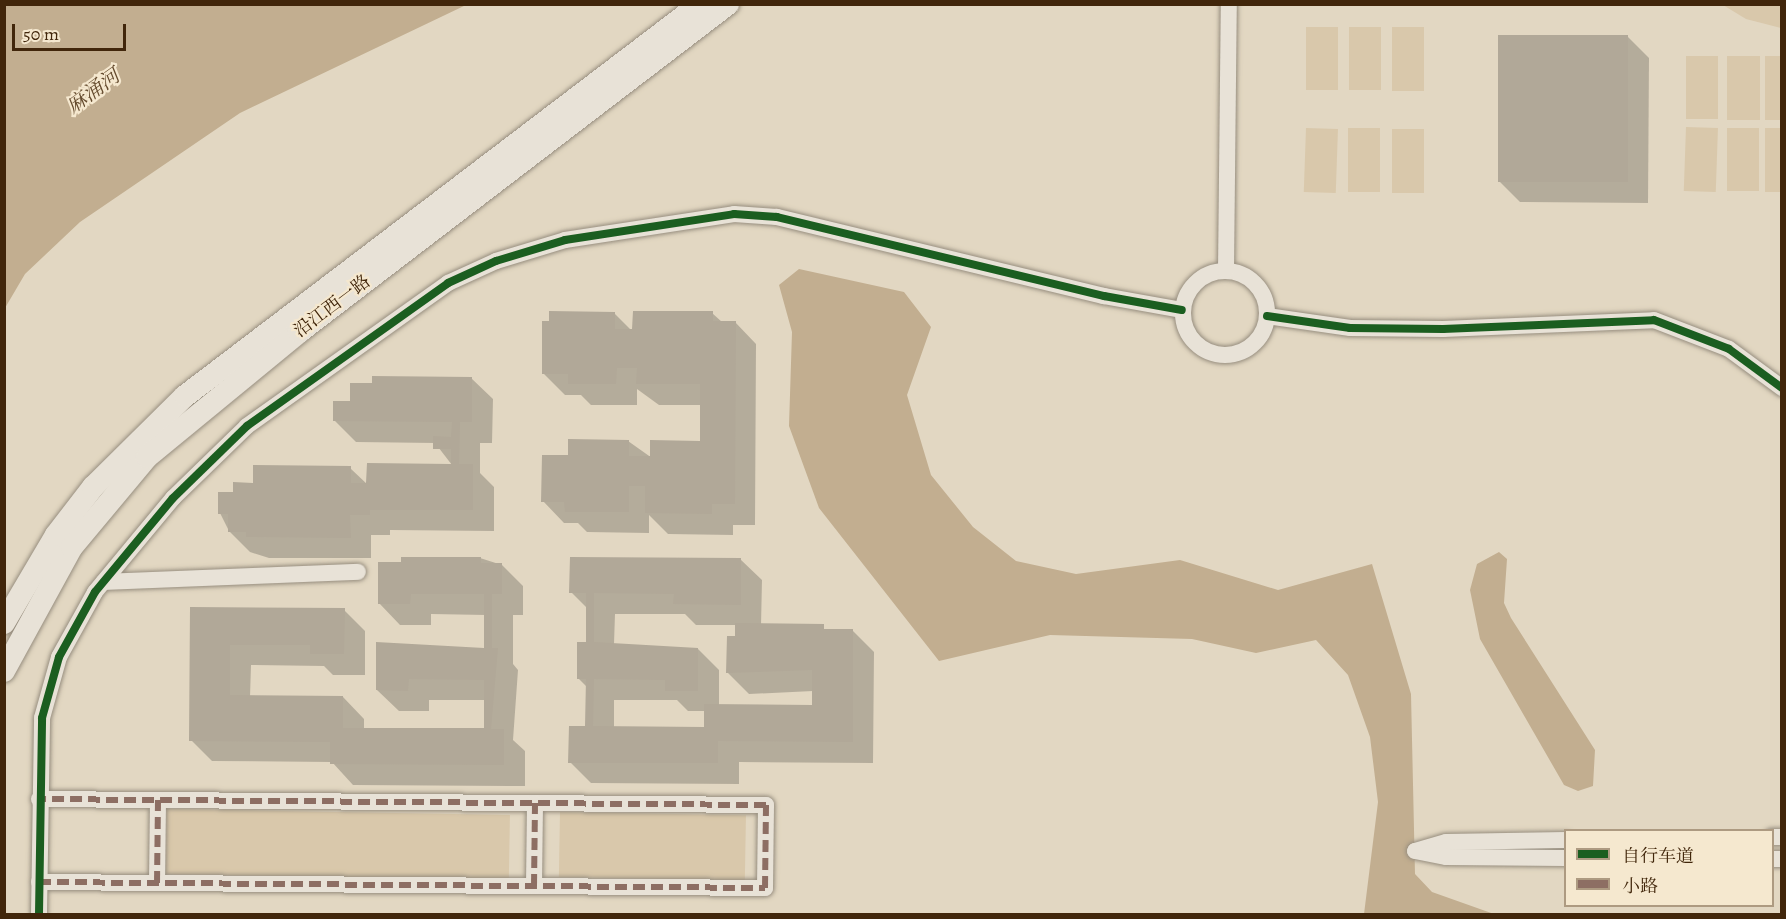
<!DOCTYPE html>
<meta charset="utf-8">
<style>
body{margin:0}
#map{position:relative;width:1786px;height:919px;overflow:hidden;background:#e2d7c2;font-family:Alegreya,"Noto Serif SC",serif}
div>[style]{position:absolute}
.green>*{inset:0;background:#d9c8ab;transform-origin:0 0}
.water>*{inset:0;background:#c2ae90}
.shadow>*{inset:0;background:#0003}
.building>*{inset:0;background:#b1a898;transform-origin:0 0}
.roads{filter:drop-shadow(0 0 2px #978e7f) drop-shadow(0 0 2px #978e7f)}
.street>*{height:16px;margin:-8px;padding:0 8px;transform-origin:8px;border-radius:8px;background:#e8e2d7}
.street>.ring{margin:-8px;padding:0;box-sizing:content-box;background:none;border:16px solid #e8e2d7;border-radius:50%}
.secondary>*{height:22px;margin:-11px;padding:0 11px;transform-origin:11px;border-radius:11px;background:#e8e2d7}
.quiet>*{height:6px;margin-top:-3px;transform-origin:0;background:repeating-linear-gradient(90deg,#8d6e63 0 12px,transparent 0 18px)}
.cycleway>*{height:8px;margin:-4px;padding:0 4px;transform-origin:4px;border-radius:4px;background:#1b5e20}
span{translate:-50% -50%;white-space:nowrap;text-align:center;line-height:1.15;-webkit-text-stroke:4.5px #f5e8cf;paint-order:stroke}
.street-label{font-size:18px;color:#41260b}
.water-label{font-size:20px;color:#644a2d;font-style:italic}
.frame{position:absolute;inset:0;border:6px solid #41260b;pointer-events:none}
.legend{position:absolute;left:1564px;top:829px;width:210px;height:78px;box-sizing:border-box;background:#f5e8cf;border:2px solid #ad9a81;margin:0;padding:8px 10px;list-style:none;font-size:18px;color:#41260b}
.legend li{display:flex;align-items:center;gap:12px;height:30px}
.legend b{width:30px;border:2px solid #ad9a81}
.scale{position:absolute;left:12px;top:24px;width:114px;height:27px;box-sizing:border-box;border:3px solid #41260b;border-top:0;padding-left:8px;font-size:18px;line-height:21px;white-space:nowrap;color:#41260b;-webkit-text-stroke:4px #f5e8cf;paint-order:stroke}
</style>
<div id="map">
<div class="green">
<i style="clip-path:polygon(1723px 5px,1781px 5px,1781px 28px,1746px 19px)"></i>
<i style="left:1306px;top:27px;width:32px;height:63px"></i>
<i style="left:1349px;top:27px;width:32px;height:63px"></i>
<i style="left:1392px;top:27px;width:32px;height:64px"></i>
<i style="left:1686px;top:56px;width:32px;height:63px"></i>
<i style="left:1727px;top:56px;width:33px;height:64px"></i>
<i style="left:1765px;top:56px;width:16px;height:64px"></i>
<i style="left:1686px;top:127px;width:32px;height:64px;rotate:2deg"></i>
<i style="left:1306px;top:128px;width:32px;height:64px;rotate:2deg"></i>
<i style="left:1348px;top:128px;width:32px;height:64px"></i>
<i style="left:1727px;top:128px;width:32px;height:63px"></i>
<i style="left:1765px;top:128px;width:16px;height:64px"></i>
<i style="left:1392px;top:129px;width:32px;height:64px"></i>
<i style="left:167px;top:809px;width:343px;height:65px;rotate:1deg"></i>
<i style="left:560px;top:812px;width:186px;height:65px;rotate:1deg"></i>
</div>
<div class="water">
<i style="clip-path:polygon(5px 4px,466px 4px,466px 5px,240px 113px,80px 222px,25px 274px,5px 308px)"></i>
<i style="clip-path:polygon(799px 269px,904px 292px,931px 327px,907px 395px,931px 475px,973px 527px,1016px 561px,1076px 574px,1180px 560px,1278px 590px,1372px 564px,1411px 694px,1415px 874px,1432px 892px,1494px 914px,1364px 914px,1378px 802px,1370px 737px,1348px 675px,1316px 640px,1256px 653px,1192px 639px,1050px 635px,939px 661px,819px 508px,789px 426px,792px 332px,779px 285px)"></i>
<i style="clip-path:polygon(1499px 552px,1507px 559px,1504px 603px,1511px 618px,1595px 750px,1593px 786px,1578px 791px,1564px 785px,1480px 639px,1470px 590px,1477px 564px)"></i>
</div>
<div class="shadow">
<i style="clip-path:polygon(1628px 37px,1649px 58px,1648px 203px,1520px 202px,1499px 181px)"></i>
<i style="clip-path:polygon(614px 313px,634px 333px,712px 313px,722px 322px,735px 322px,756px 344px,755px 525px,733px 525px,733px 535px,668px 534px,649px 515px,649px 533px,587px 532px,578px 523px,564px 523px,543px 501px,569px 456px,628px 441px,652px 458px,702px 442px,702px 405px,659px 405px,637px 389px,637px 405px,591px 405px,581px 395px,565px 395px,544px 374px)"></i>
<i style="clip-path:polygon(471px 378px,493px 399px,492px 443px,480px 443px,480px 473px,494px 487px,494px 531px,390px 530px,390px 535px,371px 535px,371px 558px,269px 558px,250px 552px,229px 531px,220px 513px,234px 493px,254px 484px,350px 468px,368px 485px,452px 465px,435px 443px,356px 442px,335px 421px,351px 402px)"></i>
<i style="clip-path:polygon(480px 558px,502px 565px,523px 586px,523px 615px,513px 615px,513px 664px,518px 670px,513px 740px,525px 751px,525px 786px,353px 785px,332px 762px,212px 761px,191px 740px,192px 609px,344px 610px,365px 631px,365px 675px,333px 675px,324px 666px,251px 665px,250px 697px,343px 697px,364px 719px,364px 729px,485px 730px,485px 700px,429px 700px,429px 711px,399px 711px,377px 690px,486px 649px,486px 615px,431px 614px,431px 625px,400px 625px,379px 603px)"></i>
<i style="clip-path:polygon(evenodd,740px 559px,762px 580px,761px 626px,853px 631px,874px 652px,873px 763px,739px 762px,739px 784px,591px 783px,570px 762px,587px 728px,587px 687px,578px 678px,587px 643px,588px 609px,571px 592px,740px 559px,615px 614px,685px 614px,696px 625px,737px 625px,728px 673px,749px 694px,813px 691px,813px 706px,719px 706px,719px 670px,698px 649px,614px 644px,615px 614px,740px 559px,614px 700px,677px 700px,688px 711px,705px 711px,705px 729px,614px 728px,614px 700px)"></i>
</div>
<div class="building">
<i style="left:1498px;top:35px;width:130px;height:147px"></i>
<i style="clip-path:polygon(549px 311px,615px 312px,615px 329px,632px 329px,633px 311px,713px 311px,713px 321px,736px 321px,735px 504px,712px 504px,712px 514px,645px 513px,645px 486px,629px 486px,629px 512px,565px 512px,564px 502px,541px 502px,542px 455px,568px 455px,568px 439px,629px 440px,629px 456px,650px 456px,650px 440px,700px 441px,700px 384px,636px 384px,637px 368px,617px 368px,616px 384px,568px 384px,568px 374px,542px 374px,542px 321px,549px 321px)"></i>
<i style="clip-path:polygon(372px 376px,472px 377px,472px 422px,460px 422px,459px 464px,473px 464px,473px 510px,370px 510px,370px 515px,350px 515px,351px 538px,246px 537px,246px 532px,228px 532px,228px 514px,218px 514px,218px 492px,233px 492px,233px 482px,253px 483px,253px 465px,351px 466px,351px 483px,366px 483px,367px 463px,451px 464px,451px 449px,433px 449px,433px 436px,451px 437px,452px 422px,333px 421px,333px 401px,350px 401px,350px 383px,372px 383px)"></i>
<i style="clip-path:polygon(401px 557px,481px 557px,481px 563px,502px 563px,502px 594px,492px 594px,492px 648px,498px 648px,491px 729px,504px 729px,504px 765px,330px 764px,330px 742px,189px 741px,190px 607px,345px 608px,344px 654px,310px 654px,310px 645px,230px 645px,230px 695px,343px 696px,343px 728px,484px 728px,484px 680px,409px 679px,408px 691px,376px 690px,376px 642px,484px 648px,484px 594px,411px 594px,410px 604px,378px 604px,378px 562px,401px 562px)"></i>
<i style="clip-path:polygon(570px 557px,741px 558px,741px 605px,673px 604px,674px 594px,594px 593px,594px 642px,698px 648px,698px 691px,665px 691px,665px 680px,594px 679px,593px 726px,704px 727px,704px 704px,812px 705px,812px 670px,726px 673px,727px 636px,735px 636px,735px 623px,824px 624px,824px 629px,853px 629px,853px 742px,718px 741px,718px 763px,568px 763px,569px 726px,585px 726px,586px 679px,577px 679px,577px 642px,586px 642px,586px 593px,569px 593px)"></i>
</div>
<div class="roads">
<div class="street">
<i class="ring" style="left:1183px;top:271px;width:68px;height:68px"></i>
<i style="left:1226px;top:271px;width:267px;rotate:-89.4deg"></i>
<i style="left:1267px;top:316px;width:84px;rotate:8.2deg"></i>
<i style="left:1350px;top:328px;width:93px;rotate:0.6deg"></i>
<i style="left:1443px;top:329px;width:211px;rotate:-2.4deg"></i>
<i style="left:1654px;top:320px;width:80px;rotate:21.1deg"></i>
<i style="left:1729px;top:349px;width:66px;rotate:36.3deg"></i>
<i style="left:104px;top:582px;width:254px;rotate:-2.3deg"></i>
<i style="left:1772px;top:837px;width:10px"></i>
<i style="left:1566px;top:840px;width:120px;rotate:179deg"></i>
<i style="left:1446px;top:842px;width:32px;rotate:164deg"></i>
<i style="left:1415px;top:851px;width:32px;rotate:11deg"></i>
<i style="left:1446px;top:857px;width:120px;rotate:0.5deg"></i>
<i style="left:1772px;top:859px;width:10px"></i>
<i style="left:39px;top:882px;width:726px;rotate:0.47deg"></i>
<i style="left:765px;top:888px;width:83px;rotate:-89.3deg"></i>
<i style="left:766px;top:805px;width:727px;rotate:-179.53deg"></i>
<i style="left:157px;top:883px;width:83px;rotate:-89.3deg"></i>
<i style="left:534px;top:886px;width:83px;rotate:-89.3deg"></i>
<i style="left:39px;top:914px;width:196px;rotate:-89.1deg"></i>
<i style="left:42px;top:718px;width:63px;rotate:-74.4deg"></i>
<i style="left:59px;top:657px;width:74px;rotate:-61deg"></i>
<i style="left:95px;top:592px;width:122px;rotate:-50.3deg"></i>
<i style="left:173px;top:498px;width:103px;rotate:-44.2deg"></i>
<i style="left:247px;top:426px;width:247px;rotate:-35.4deg"></i>
<i style="left:448px;top:283px;width:53px;rotate:-24.6deg"></i>
<i style="left:496px;top:261px;width:72px;rotate:-16.9deg"></i>
<i style="left:565px;top:240px;width:171px;rotate:-8.7deg"></i>
<i style="left:734px;top:214px;width:43px;rotate:4deg"></i>
<i style="left:777px;top:217px;width:336px;rotate:13.6deg"></i>
<i style="left:1104px;top:296px;width:79px;rotate:10.2deg"></i>
</div>
<div class="secondary">
<i style="left:4px;top:623px;width:102px;rotate:-59.4deg"></i>
<i style="left:56px;top:535px;width:61px;rotate:-52.4deg"></i>
<i style="left:93px;top:487px;width:129px;rotate:-44.7deg"></i>
<i style="left:185px;top:396px;width:647px;rotate:-37.28deg"></i>
<i style="left:4px;top:671px;width:141px;rotate:-61.3deg"></i>
<i style="left:72px;top:547px;width:117px;rotate:-50.2deg"></i>
<i style="left:147px;top:457px;width:197px;rotate:-39.4deg"></i>
<i style="left:299px;top:332px;width:540px;rotate:-37.4deg"></i>
</div>
</div>
<div class="quiet">
<i style="left:39px;top:882px;width:726px;rotate:0.47deg"></i>
<i style="left:765px;top:888px;width:83px;rotate:-89.3deg"></i>
<i style="left:766px;top:805px;width:727px;rotate:-179.53deg"></i>
<i style="left:157px;top:883px;width:83px;rotate:-89.3deg"></i>
<i style="left:534px;top:886px;width:83px;rotate:-89.3deg"></i>
</div>
<div class="cycleway">
<i style="left:1267px;top:316px;width:84px;rotate:8.2deg"></i>
<i style="left:1350px;top:328px;width:93px;rotate:0.6deg"></i>
<i style="left:1443px;top:329px;width:211px;rotate:-2.4deg"></i>
<i style="left:1654px;top:320px;width:80px;rotate:21.1deg"></i>
<i style="left:1729px;top:349px;width:66px;rotate:36.3deg"></i>
<i style="left:39px;top:914px;width:196px;rotate:-89.1deg"></i>
<i style="left:42px;top:718px;width:63px;rotate:-74.4deg"></i>
<i style="left:59px;top:657px;width:74px;rotate:-61deg"></i>
<i style="left:95px;top:592px;width:122px;rotate:-50.3deg"></i>
<i style="left:173px;top:498px;width:103px;rotate:-44.2deg"></i>
<i style="left:247px;top:426px;width:247px;rotate:-35.4deg"></i>
<i style="left:448px;top:283px;width:53px;rotate:-24.6deg"></i>
<i style="left:496px;top:261px;width:72px;rotate:-16.9deg"></i>
<i style="left:565px;top:240px;width:171px;rotate:-8.7deg"></i>
<i style="left:734px;top:214px;width:43px;rotate:4deg"></i>
<i style="left:777px;top:217px;width:336px;rotate:13.6deg"></i>
<i style="left:1104px;top:296px;width:79px;rotate:10.2deg"></i>
</div>
<div class="street-label">
<span style="left:332px;top:306px;rotate:-37deg">沿江西一路</span>
</div>
<div class="water-label">
<span style="left:93px;top:91px;rotate:-36deg">麻涌河</span>
</div>
<div class="frame"></div>
<ul class="legend">
<li><b style="height:8px;background:#1b5e20"></b>自行车道</li>
<li><b style="height:8px;background:#8d6e63"></b>小路</li>
</ul>
<div class="scale">50 m</div>
</div>
